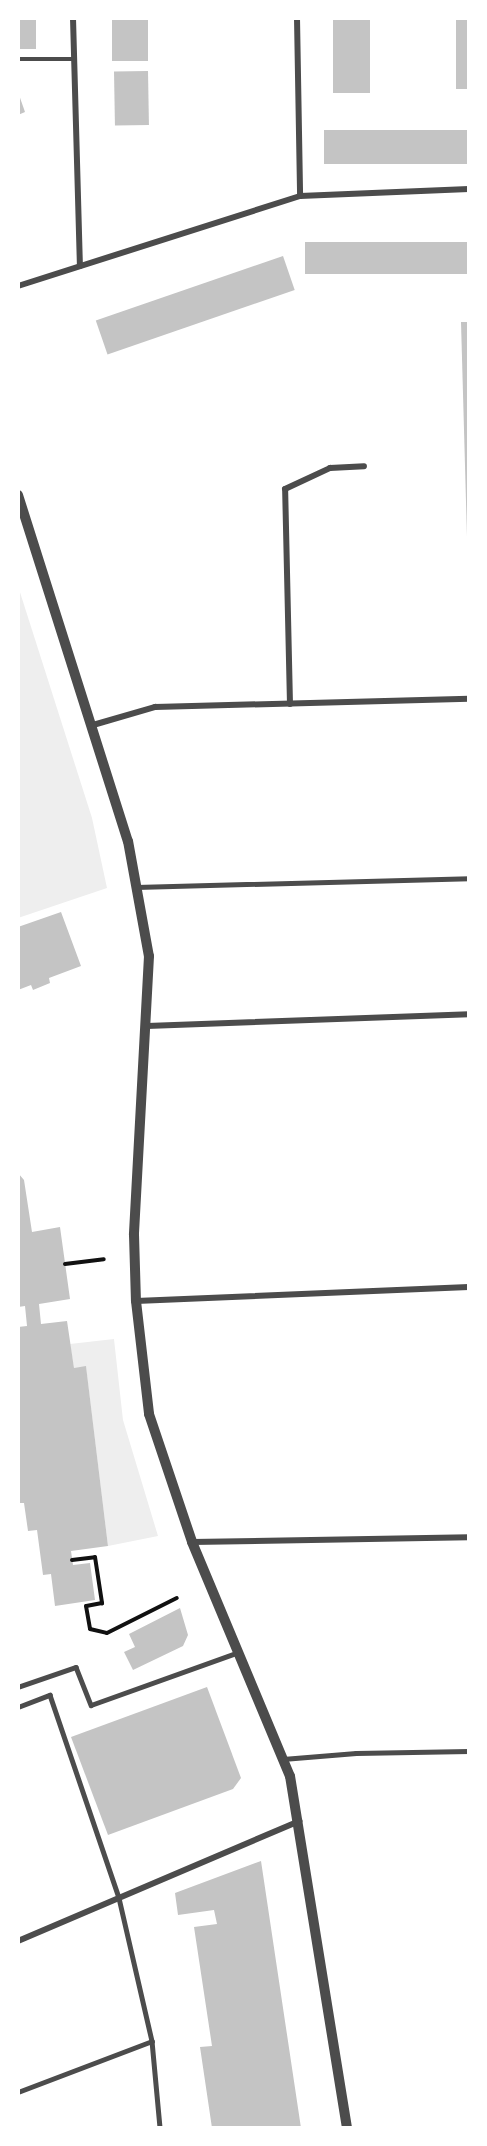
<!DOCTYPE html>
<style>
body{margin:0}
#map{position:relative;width:487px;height:2146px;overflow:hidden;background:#fff;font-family:Overpass,sans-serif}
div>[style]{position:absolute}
.green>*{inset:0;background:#eee}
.building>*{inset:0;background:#c4c4c4;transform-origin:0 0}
.path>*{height:4px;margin:-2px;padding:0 2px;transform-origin:2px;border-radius:2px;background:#111}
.service>*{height:4.5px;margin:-2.25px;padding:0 2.25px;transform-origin:2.25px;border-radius:2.25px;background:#4c4c4c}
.minor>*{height:6px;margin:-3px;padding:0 3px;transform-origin:3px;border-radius:3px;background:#4c4c4c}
.tertiary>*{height:10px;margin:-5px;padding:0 5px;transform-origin:5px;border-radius:5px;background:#4c4c4c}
span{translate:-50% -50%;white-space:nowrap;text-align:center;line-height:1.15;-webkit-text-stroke:5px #fff;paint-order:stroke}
.frame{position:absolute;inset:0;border:20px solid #fff;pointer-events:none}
</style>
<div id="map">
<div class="green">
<i style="clip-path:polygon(18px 586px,92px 818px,107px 888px,18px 918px)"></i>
<i style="clip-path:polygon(114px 1339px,123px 1420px,158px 1536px,108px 1546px,86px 1367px,74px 1368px,70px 1344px)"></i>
</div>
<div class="building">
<i style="left:18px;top:18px;width:18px;height:31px"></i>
<i style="left:112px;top:18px;width:36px;height:43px"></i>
<i style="left:333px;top:18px;width:37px;height:75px"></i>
<i style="left:456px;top:18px;width:13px;height:71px"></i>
<i style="left:148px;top:71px;width:54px;height:34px;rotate:89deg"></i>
<i style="clip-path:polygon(18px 92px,25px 112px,18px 115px)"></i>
<i style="left:469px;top:130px;width:34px;height:145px;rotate:90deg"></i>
<i style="left:469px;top:242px;width:32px;height:164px;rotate:90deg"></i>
<i style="left:283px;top:256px;width:36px;height:198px;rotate:71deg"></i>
<i style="clip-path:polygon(461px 322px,469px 322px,469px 537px,467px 537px)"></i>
<i style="clip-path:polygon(61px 912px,81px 966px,49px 978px,50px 983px,33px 990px,31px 985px,18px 990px,18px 927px)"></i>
<i style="clip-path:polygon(18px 1173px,24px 1180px,32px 1232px,60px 1227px,70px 1299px,39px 1304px,41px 1324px,67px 1321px,74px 1368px,86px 1366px,108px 1546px,71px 1551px,73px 1565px,90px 1563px,95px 1600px,55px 1606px,51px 1574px,43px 1575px,37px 1530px,28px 1531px,24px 1503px,18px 1503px,18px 1327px,27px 1326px,25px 1306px,18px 1307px)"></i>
<i style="clip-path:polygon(180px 1608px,188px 1635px,183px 1646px,133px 1670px,124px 1652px,135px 1647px,129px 1634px)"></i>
<i style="clip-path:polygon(207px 1687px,241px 1778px,233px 1789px,108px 1835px,71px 1737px)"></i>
<i style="clip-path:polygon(261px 1861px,301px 2128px,212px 2128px,200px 2047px,212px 2046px,194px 1927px,217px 1924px,214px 1910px,178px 1915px,175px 1893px)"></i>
</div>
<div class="path">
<i style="left:65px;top:1264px;width:39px;rotate:-7deg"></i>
<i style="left:72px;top:1560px;width:23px;rotate:-7deg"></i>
<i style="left:95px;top:1557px;width:47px;rotate:81.3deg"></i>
<i style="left:102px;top:1603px;width:16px;rotate:169deg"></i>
<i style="left:86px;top:1606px;width:23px;rotate:80deg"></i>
<i style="left:90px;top:1629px;width:17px;rotate:13deg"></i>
<i style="left:107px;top:1633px;width:78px;rotate:-26.6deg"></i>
</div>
<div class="service">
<i style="left:18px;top:59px;width:56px"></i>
<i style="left:136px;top:887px;width:333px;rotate:-1.5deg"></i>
<i style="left:18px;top:1687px;width:61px;rotate:-19deg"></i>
<i style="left:76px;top:1667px;width:41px;rotate:68.5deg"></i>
<i style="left:91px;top:1705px;width:154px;rotate:-19.7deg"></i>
<i style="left:18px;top:1707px;width:34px;rotate:-21deg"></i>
<i style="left:50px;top:1695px;width:214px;rotate:71.2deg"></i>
<i style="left:119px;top:1898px;width:147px;rotate:77deg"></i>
<i style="left:152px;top:2041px;width:87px;rotate:84.7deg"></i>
<i style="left:283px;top:1759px;width:73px;rotate:-4.7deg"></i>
<i style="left:356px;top:1753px;width:113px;rotate:-1deg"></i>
<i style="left:18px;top:2092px;width:143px;rotate:-20.8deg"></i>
</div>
<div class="minor">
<i style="left:73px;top:18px;width:248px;rotate:88.4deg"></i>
<i style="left:297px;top:18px;width:178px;rotate:89deg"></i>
<i style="left:18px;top:286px;width:296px;rotate:-17.7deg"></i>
<i style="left:300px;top:196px;width:169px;rotate:-2.4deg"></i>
<i style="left:290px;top:704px;width:215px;rotate:-91.3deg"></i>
<i style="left:285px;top:489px;width:50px;rotate:-25deg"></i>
<i style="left:330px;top:468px;width:34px;rotate:-3deg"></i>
<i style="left:93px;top:725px;width:65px;rotate:-16.2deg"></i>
<i style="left:155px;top:707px;width:314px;rotate:-1.5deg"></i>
<i style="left:147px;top:1026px;width:322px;rotate:-2.1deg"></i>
<i style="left:136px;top:1301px;width:333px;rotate:-2.4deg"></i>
<i style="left:192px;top:1542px;width:277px;rotate:-1deg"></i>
<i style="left:18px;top:1941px;width:306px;rotate:-23.1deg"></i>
</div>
<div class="tertiary">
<i style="left:18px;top:495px;width:363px;rotate:72.4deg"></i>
<i style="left:128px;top:841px;width:117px;rotate:79.7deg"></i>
<i style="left:149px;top:956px;width:279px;rotate:93.1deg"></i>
<i style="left:134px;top:1235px;width:66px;rotate:88.3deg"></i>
<i style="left:136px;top:1301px;width:114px;rotate:83.4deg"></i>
<i style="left:149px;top:1414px;width:135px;rotate:71.4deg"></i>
<i style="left:192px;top:1542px;width:254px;rotate:67.3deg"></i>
<i style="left:290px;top:1776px;width:357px;rotate:80.8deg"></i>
</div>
<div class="frame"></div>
</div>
